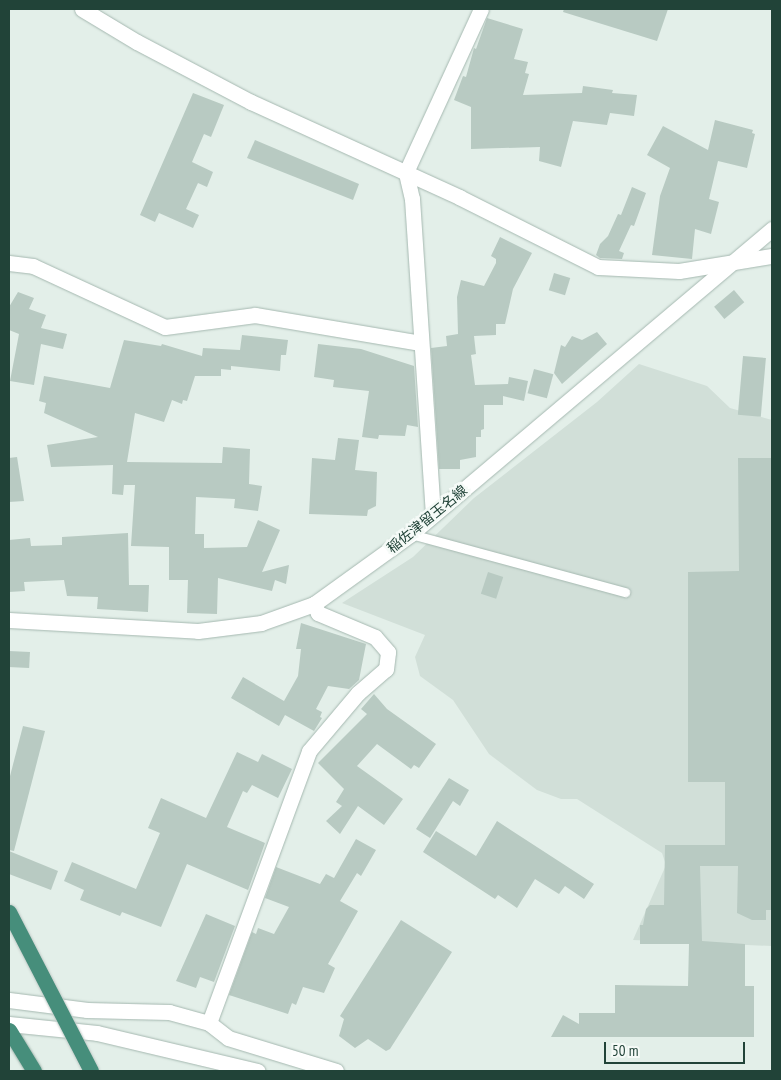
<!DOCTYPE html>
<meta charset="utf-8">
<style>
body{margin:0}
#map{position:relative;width:781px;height:1080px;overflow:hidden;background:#e3efe9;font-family:"PT Sans Narrow","Noto Sans JP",sans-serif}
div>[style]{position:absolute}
.built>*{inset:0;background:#d1dfd8}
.building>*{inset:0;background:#b8cac2;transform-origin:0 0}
.roads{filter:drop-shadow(0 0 1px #a5b8b0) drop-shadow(0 0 1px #a5b8b0)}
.service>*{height:9px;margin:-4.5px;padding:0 4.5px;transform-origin:4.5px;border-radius:4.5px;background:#fff}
.minor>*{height:15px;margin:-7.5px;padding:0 7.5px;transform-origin:7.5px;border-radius:7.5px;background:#fff}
.tertiary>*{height:15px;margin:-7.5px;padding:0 7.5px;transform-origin:7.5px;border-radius:7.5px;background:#fff}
.secondary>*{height:15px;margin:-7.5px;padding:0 7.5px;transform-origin:7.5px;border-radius:7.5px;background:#fff}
.trunk>*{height:15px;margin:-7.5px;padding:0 7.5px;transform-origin:7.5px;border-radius:7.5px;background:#468e7b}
.bridges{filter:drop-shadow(0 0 1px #c1cac7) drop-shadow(0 0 1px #c1cac7)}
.trunk-bridge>*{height:15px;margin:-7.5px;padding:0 7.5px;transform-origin:7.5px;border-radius:7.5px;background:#468e7b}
span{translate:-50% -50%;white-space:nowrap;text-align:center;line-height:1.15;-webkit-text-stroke:5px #f5faf7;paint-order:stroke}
.street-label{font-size:14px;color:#214338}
.frame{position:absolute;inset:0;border:10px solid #214338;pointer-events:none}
.scale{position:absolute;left:604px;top:1042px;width:141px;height:22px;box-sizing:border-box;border:2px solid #214338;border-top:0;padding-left:6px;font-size:15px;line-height:18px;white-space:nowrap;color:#214338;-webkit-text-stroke:4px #f5faf7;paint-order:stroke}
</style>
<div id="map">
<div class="built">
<i style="clip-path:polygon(639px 364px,707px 386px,730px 408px,772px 420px,772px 946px,633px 940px,666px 865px,662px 853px,577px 799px,561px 799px,537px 790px,489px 754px,453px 700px,420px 676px,415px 657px,425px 635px,342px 603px,413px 557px,474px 498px,597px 402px)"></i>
</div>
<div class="building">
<i style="clip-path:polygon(564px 9px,668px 9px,657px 41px,563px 12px)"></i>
<i style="clip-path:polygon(487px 18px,523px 29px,514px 59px,528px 62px,525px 73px,529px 74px,523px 95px,582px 93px,583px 86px,613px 90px,612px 93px,637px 95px,634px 116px,610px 113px,607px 125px,573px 121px,561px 167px,539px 161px,540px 147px,471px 149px,471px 107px,454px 100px,463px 76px,466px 77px,474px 48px,476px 49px)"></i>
<i style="clip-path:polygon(193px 93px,224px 105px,211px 137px,204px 134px,192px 162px,213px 172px,207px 187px,198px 183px,186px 209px,199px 215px,193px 228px,159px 213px,155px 222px,140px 215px)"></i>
<i style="clip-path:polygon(715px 120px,753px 130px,752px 133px,755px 134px,747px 168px,718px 161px,709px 199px,719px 202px,711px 234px,695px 229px,692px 259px,652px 255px,660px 196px,670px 168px,647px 155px,663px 126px,708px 150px)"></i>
<i style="clip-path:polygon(255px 140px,359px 184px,353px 200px,247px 158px)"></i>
<i style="clip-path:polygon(632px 187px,646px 193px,634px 226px,631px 225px,619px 251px,624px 253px,622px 259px,600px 258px,596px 255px,600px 244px,608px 236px,618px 214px,621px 215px)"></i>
<i style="clip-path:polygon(500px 237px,532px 253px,513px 289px,505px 324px,496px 324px,496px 335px,474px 336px,476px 354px,471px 355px,475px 385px,508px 384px,509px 377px,528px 381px,524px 401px,503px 396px,503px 405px,484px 405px,484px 429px,481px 430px,481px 437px,476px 437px,476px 457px,460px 460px,460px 469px,439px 469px,431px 348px,447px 346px,446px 336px,458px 334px,457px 297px,461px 280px,484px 286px,496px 263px,496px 259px,491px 256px)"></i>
<i style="left:554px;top:273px;width:17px;height:18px;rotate:17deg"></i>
<i style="left:734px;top:290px;width:16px;height:26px;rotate:50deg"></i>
<i style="clip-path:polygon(18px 292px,34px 298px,29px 309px,46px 315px,41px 328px,67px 334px,63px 349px,41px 344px,34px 385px,10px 381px,19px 334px,9px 330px,9px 307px)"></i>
<i style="clip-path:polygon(597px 332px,607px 344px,562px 384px,554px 373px,561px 345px,565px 347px,572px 336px,582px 340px)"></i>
<i style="clip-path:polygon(242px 335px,288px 340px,286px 355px,281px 355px,280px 371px,231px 366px,231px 370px,221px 369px,221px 376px,195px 376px,187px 401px,183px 400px,182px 404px,172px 400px,164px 422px,135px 413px,127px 462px,222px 463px,223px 447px,250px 449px,249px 484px,262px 486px,258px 511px,234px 508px,235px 499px,196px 497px,195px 534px,204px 534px,204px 548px,247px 547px,258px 520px,280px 530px,262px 572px,289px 565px,286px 584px,275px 580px,272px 591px,218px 578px,217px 614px,187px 613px,188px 580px,169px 580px,169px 547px,131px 546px,135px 485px,124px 485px,123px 495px,112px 494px,113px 465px,51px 467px,47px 445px,98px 437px,44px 413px,46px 403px,39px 401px,44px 376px,110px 388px,124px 340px,161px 346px,162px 344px,202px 356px,203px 348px,240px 350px)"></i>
<i style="clip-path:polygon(318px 344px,361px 349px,414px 366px,418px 427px,407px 425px,405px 436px,379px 435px,378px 439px,362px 437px,369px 391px,333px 387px,334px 380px,314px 377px)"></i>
<i style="left:743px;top:356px;width:23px;height:59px;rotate:5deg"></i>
<i style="left:534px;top:369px;width:20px;height:25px;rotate:15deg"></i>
<i style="clip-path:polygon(338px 438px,359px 440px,355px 470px,377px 472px,376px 506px,368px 510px,367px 516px,309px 514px,312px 458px,335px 460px)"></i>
<i style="clip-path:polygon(17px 457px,24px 501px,9px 502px,9px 458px)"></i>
<i style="clip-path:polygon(738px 458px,772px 458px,772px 910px,766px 910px,766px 920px,752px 920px,737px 913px,738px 866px,700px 866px,702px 941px,745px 944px,745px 986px,754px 986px,754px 1037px,551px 1037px,563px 1015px,579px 1024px,579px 1013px,615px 1013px,615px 985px,688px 986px,689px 944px,640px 944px,640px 925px,643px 925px,646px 909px,650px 905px,664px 905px,665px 845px,725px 845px,725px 782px,688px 782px,688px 572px,739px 571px)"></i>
<i style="clip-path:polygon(128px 533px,129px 585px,149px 585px,148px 612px,97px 609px,98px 597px,67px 596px,64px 580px,24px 582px,25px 591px,9px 592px,9px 540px,30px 538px,31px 546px,62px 545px,62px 537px)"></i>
<i style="left:488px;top:572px;width:16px;height:23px;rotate:18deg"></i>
<i style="clip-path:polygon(301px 623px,366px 644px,359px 680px,349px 689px,328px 686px,316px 709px,322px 712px,320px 717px,322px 718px,314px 731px,285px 715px,279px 726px,231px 698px,243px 677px,284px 701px,298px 676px,301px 649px,296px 649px)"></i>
<i style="left:9px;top:651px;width:21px;height:16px;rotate:3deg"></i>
<i style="clip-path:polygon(374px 694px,387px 709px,436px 744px,419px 768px,414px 765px,411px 769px,377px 744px,357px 766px,403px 799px,384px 825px,358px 806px,340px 834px,326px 821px,342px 806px,336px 802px,344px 789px,318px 763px,367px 714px,361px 709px)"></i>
<i style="clip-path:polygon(23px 726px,45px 731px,14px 851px,9px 850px,9px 780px)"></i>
<i style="clip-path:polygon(237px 752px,258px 762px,262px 754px,292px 769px,278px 798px,252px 785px,247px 793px,243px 791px,227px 827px,265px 843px,248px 890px,187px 864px,161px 927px,122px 912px,120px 916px,80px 900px,84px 890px,64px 881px,72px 862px,136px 889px,160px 833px,148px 828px,161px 798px,206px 818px)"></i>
<i style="clip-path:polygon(449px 778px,469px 790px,460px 806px,453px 801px,430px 838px,416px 829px)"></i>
<i style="clip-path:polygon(497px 821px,594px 884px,584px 899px,565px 886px,559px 894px,535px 879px,517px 908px,498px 895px,495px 899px,423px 852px,436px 831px,476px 856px)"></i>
<i style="clip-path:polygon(356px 839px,376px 850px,361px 876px,357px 873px,340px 901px,358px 911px,328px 964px,335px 968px,324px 993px,303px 987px,296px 1005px,292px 1003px,288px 1014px,229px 995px,252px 932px,256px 934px,258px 928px,274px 934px,289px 907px,265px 898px,276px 867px,320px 884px,326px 874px,334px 878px)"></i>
<i style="clip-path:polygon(9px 851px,58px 871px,51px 890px,9px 874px)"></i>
<i style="clip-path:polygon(206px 914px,235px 926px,214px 982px,200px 977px,196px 988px,176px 981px)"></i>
<i style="clip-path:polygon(401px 920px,452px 952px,390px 1049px,386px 1051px,368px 1039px,355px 1048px,339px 1036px,344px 1019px,340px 1016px)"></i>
</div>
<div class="roads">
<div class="service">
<i style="left:411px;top:534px;width:222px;rotate:15.2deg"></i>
</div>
<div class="minor">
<i style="left:82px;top:9px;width:64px;rotate:31deg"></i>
<i style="left:137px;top:42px;width:129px;rotate:27.8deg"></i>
<i style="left:251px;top:102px;width:229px;rotate:24.5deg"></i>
<i style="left:459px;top:197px;width:156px;rotate:26.7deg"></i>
<i style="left:598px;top:267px;width:81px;rotate:2.8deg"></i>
<i style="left:679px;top:271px;width:94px;rotate:-9.2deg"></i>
<i style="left:9px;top:263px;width:24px;rotate:7deg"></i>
<i style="left:33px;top:266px;width:145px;rotate:24.8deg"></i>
<i style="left:165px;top:327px;width:91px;rotate:-7.6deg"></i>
<i style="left:255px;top:315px;width:168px;rotate:9.6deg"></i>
<i style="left:433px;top:515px;width:317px;rotate:-93.8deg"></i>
<i style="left:412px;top:199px;width:28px;rotate:-103deg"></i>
<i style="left:406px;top:172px;width:179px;rotate:-65.3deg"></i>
<i style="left:9px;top:1000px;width:79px;rotate:7.3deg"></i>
<i style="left:87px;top:1010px;width:82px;rotate:1.4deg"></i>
<i style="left:169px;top:1012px;width:41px;rotate:15.4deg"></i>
<i style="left:209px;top:1023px;width:24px;rotate:38deg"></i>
<i style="left:228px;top:1038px;width:113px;rotate:17deg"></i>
<i style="left:209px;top:1023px;width:290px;rotate:-69.8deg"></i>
<i style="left:309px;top:751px;width:76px;rotate:-49.8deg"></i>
<i style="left:358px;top:693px;width:37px;rotate:-41deg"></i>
<i style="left:386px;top:669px;width:17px;rotate:-83deg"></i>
<i style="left:388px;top:652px;width:20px;rotate:-131deg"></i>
<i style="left:375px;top:637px;width:62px;rotate:-157.2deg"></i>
<i style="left:318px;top:613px;width:10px;rotate:-114deg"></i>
</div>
<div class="tertiary">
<i style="left:9px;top:1024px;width:88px;rotate:5.8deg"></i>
<i style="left:97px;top:1033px;width:165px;rotate:13.3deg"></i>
</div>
<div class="secondary">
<i style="left:9px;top:620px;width:189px;rotate:3.3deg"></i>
<i style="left:198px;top:631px;width:64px;rotate:-7.2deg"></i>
<i style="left:261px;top:623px;width:56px;rotate:-19.7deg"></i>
<i style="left:314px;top:604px;width:120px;rotate:-35.8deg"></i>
<i style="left:411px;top:534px;width:473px;rotate:-40.2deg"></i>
</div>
<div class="trunk">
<i style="left:9px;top:1030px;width:48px;rotate:58.6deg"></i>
</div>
</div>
<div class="bridges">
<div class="trunk-bridge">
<i style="left:9px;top:912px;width:179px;rotate:62.7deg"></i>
</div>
</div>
<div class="street-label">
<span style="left:427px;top:519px;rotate:-39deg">稲佐津留玉名線</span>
</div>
<div class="frame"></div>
<div class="scale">50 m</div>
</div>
